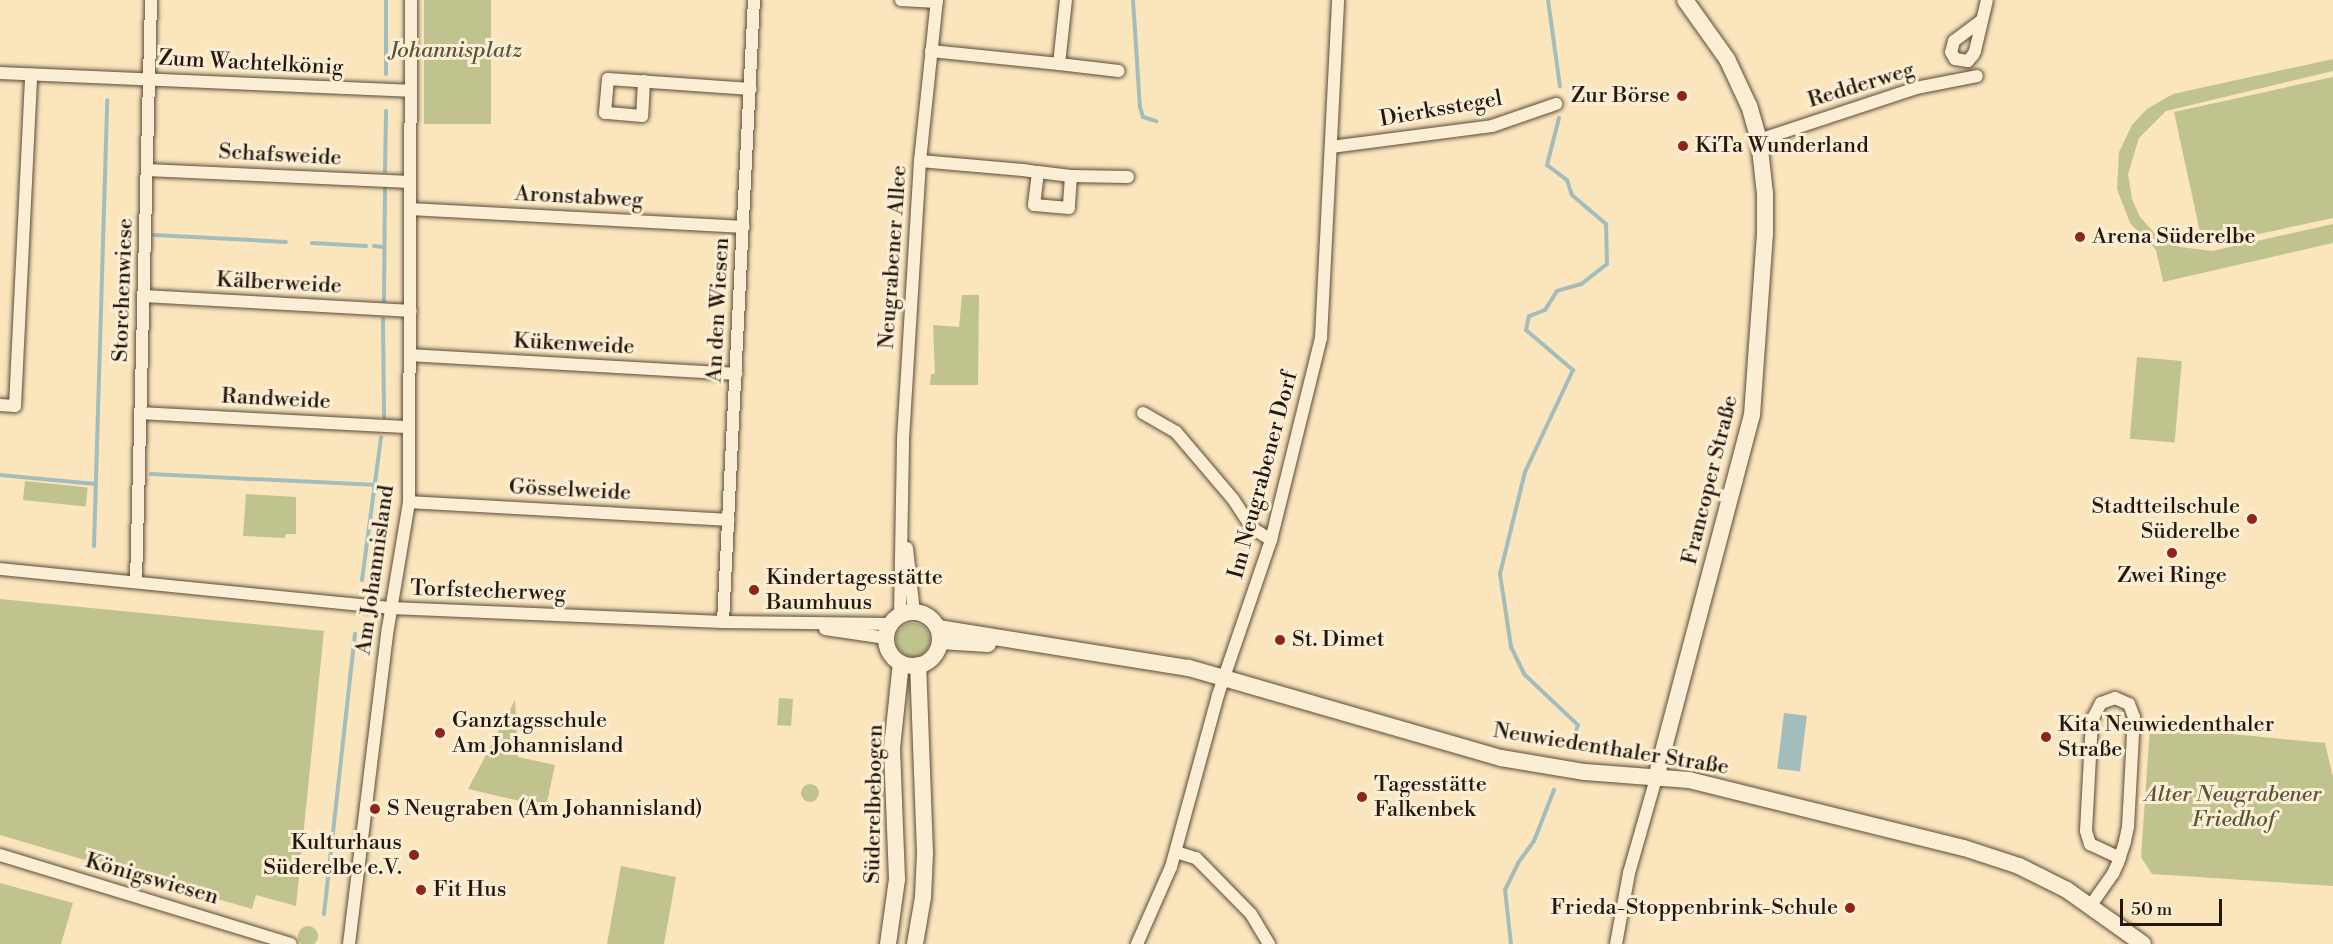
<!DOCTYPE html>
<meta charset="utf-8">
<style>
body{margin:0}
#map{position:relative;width:2333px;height:944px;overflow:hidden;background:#fae5bd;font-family:"Libre Bodoni",serif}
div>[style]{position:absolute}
.green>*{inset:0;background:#c1c38e;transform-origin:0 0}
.round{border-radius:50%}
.water>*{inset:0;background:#a2bdbb;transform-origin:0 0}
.stream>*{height:4px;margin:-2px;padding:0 2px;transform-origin:2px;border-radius:2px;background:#a2bdbb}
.roads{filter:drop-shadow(0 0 2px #5a4b3a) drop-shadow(0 0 2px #5a4b3a)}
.street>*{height:12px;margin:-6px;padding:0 6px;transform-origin:6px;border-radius:6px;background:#fceed4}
.secondary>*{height:16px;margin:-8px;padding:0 8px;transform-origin:8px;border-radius:8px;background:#fceed4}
.secondary>.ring{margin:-8px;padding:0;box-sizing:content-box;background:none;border:16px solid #fceed4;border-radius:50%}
.dots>*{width:16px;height:16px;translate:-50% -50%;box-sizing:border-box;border:3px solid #fceed4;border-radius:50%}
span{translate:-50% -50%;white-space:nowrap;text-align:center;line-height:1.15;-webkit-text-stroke:6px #fceed4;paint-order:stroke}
.park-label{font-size:22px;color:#5b543b;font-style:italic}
.street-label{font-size:22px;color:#24180e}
.poi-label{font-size:22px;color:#24180e}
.right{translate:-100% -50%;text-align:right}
.left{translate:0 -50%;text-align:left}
.scale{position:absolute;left:2120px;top:899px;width:102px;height:27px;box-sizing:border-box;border:3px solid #24180e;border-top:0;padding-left:8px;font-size:18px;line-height:21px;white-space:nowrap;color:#24180e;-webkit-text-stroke:4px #fceed4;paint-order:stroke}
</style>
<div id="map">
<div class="green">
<i style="left:424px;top:0;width:67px;height:124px"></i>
<i style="clip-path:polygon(2333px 59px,2333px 71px,2166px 111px,2139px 138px,2128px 174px,2132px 199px,2140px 217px,2157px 236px,2180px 247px,2212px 251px,2333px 224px,2333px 243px,2163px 282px,2156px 250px,2130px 223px,2117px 189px,2119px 152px,2132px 125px,2147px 109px,2173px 94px)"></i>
<i style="clip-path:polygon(2333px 77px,2333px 218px,2203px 246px,2174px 112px)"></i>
<i style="clip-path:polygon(962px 295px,979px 295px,978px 385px,930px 385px,931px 374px,935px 374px,933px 325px,959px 327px)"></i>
<i style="left:2137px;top:357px;width:45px;height:82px;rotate:5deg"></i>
<i style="left:25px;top:481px;width:63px;height:19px;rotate:6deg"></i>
<i style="clip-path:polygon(246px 494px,296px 497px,296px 534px,286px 534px,285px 538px,243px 536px)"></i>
<i style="clip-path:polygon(0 599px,324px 631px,296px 906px,256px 895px,252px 909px,0 835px)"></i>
<i class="round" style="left:896px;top:623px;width:34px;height:34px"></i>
<i style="left:779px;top:698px;width:14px;height:27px;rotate:4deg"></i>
<i style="clip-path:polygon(515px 700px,518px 757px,555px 765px,546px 807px,468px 789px)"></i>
<i style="clip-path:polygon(2150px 726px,2325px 743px,2333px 777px,2333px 886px,2152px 874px,2141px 857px)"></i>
<i class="round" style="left:801px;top:784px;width:18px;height:18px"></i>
<i style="clip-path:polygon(621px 866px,676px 877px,664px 944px,607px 944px)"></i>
<i style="clip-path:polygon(0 883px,73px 903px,61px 944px,0 944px)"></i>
<i class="round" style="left:298px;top:926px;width:20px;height:20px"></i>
</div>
<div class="water">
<i style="left:1784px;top:713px;width:23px;height:56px;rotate:7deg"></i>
</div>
<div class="stream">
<i style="left:1133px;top:0;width:107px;rotate:86.3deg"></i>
<i style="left:1140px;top:107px;width:10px;rotate:73deg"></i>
<i style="left:1143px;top:117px;width:14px;rotate:17deg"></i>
<i style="left:1548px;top:0;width:87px;rotate:82.1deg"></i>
<i style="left:386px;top:74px;width:74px;rotate:-90deg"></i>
<i style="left:1559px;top:118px;width:49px;rotate:104.3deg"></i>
<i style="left:1547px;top:165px;width:25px;rotate:37deg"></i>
<i style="left:1567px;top:180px;width:16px;rotate:72deg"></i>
<i style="left:1572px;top:195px;width:45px;rotate:40.5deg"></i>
<i style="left:1606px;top:224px;width:40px;rotate:88.6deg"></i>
<i style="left:1607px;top:264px;width:33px;rotate:142deg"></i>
<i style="left:1581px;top:284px;width:25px;rotate:164deg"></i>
<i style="left:1557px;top:291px;width:22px;rotate:122deg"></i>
<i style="left:1545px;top:310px;width:17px;rotate:159deg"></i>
<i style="left:1529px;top:316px;width:14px;rotate:102deg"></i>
<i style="left:1526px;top:330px;width:62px;rotate:40.4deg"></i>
<i style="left:1573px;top:370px;width:113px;rotate:115.2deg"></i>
<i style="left:1525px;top:472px;width:105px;rotate:103.8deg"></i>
<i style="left:1500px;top:574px;width:74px;rotate:81.4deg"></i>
<i style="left:1511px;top:647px;width:30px;rotate:64deg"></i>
<i style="left:1524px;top:674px;width:74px;rotate:43.4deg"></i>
<i style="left:1578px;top:725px;width:22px;rotate:108deg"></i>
<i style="left:385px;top:171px;width:60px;rotate:-89deg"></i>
<i style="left:154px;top:235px;width:132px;rotate:3deg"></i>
<i style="left:312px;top:243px;width:54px;rotate:3.2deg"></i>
<i style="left:374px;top:246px;width:10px;rotate:6deg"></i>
<i style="left:384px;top:301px;width:112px;rotate:-89.5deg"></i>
<i style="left:383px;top:319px;width:98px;rotate:89.4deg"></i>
<i style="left:151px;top:474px;width:222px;rotate:2.8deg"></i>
<i style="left:0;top:475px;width:96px;rotate:5.4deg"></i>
<i style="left:94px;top:546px;width:446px;rotate:-88.3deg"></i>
<i style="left:362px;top:580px;width:144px;rotate:-82.4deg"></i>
<i style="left:324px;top:914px;width:282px;rotate:-83.7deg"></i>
<i style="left:1511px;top:944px;width:54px;rotate:-96.3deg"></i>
<i style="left:1505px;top:890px;width:30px;rotate:-64deg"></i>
<i style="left:1518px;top:863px;width:27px;rotate:-54deg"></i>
<i style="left:1534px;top:841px;width:55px;rotate:-68.6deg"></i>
</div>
<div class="roads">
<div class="street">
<i style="left:901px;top:0;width:36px;rotate:3deg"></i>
<i style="left:1982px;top:20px;width:35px;rotate:143deg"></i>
<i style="left:1954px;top:41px;width:11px;rotate:105deg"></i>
<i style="left:1951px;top:52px;width:8px;rotate:60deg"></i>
<i style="left:1955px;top:59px;width:13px;rotate:9deg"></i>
<i style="left:1968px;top:61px;width:8px;rotate:-50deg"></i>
<i style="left:1973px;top:55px;width:4px;rotate:-63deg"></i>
<i style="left:1975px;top:51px;width:52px;rotate:-76.8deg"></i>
<i style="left:931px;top:51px;width:129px;rotate:5.8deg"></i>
<i style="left:1059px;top:64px;width:64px;rotate:-83.8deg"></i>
<i style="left:1059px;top:64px;width:60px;rotate:6.7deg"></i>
<i style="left:0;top:73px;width:409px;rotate:2.5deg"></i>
<i style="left:644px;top:81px;width:35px;rotate:93deg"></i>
<i style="left:642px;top:116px;width:37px;rotate:-175deg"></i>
<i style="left:605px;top:113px;width:34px;rotate:-85deg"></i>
<i style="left:608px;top:79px;width:143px;rotate:4deg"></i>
<i style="left:1759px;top:140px;width:165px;rotate:-18.3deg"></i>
<i style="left:1916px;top:88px;width:62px;rotate:-11.1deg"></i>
<i style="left:1331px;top:147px;width:162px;rotate:-7.4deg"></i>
<i style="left:1492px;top:126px;width:68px;rotate:-19deg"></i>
<i style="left:920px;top:161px;width:103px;rotate:5deg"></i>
<i style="left:1023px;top:170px;width:15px;rotate:8deg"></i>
<i style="left:1038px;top:172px;width:33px;rotate:7deg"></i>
<i style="left:1071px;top:176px;width:32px;rotate:94deg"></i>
<i style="left:1069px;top:208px;width:35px;rotate:-175deg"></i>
<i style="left:1034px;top:205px;width:33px;rotate:-83deg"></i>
<i style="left:147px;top:170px;width:263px;rotate:2.6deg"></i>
<i style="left:1071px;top:176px;width:57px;rotate:1deg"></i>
<i style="left:411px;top:209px;width:333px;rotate:3.1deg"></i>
<i style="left:145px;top:296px;width:266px;rotate:3.2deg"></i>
<i style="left:410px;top:355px;width:327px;rotate:3.3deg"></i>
<i style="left:0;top:405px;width:15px;rotate:4deg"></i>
<i style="left:15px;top:406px;width:332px;rotate:-87.2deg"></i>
<i style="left:140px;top:413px;width:269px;rotate:3deg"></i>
<i style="left:1143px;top:413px;width:38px;rotate:30deg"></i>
<i style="left:1176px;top:432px;width:88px;rotate:49.6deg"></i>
<i style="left:1233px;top:499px;width:35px;rotate:57deg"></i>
<i style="left:1252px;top:528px;width:22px;rotate:32deg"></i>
<i style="left:409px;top:502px;width:320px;rotate:3.2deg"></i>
<i style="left:907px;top:548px;width:64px;rotate:83.8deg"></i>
<i style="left:0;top:569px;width:393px;rotate:5.7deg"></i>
<i style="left:391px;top:608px;width:332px;rotate:2.4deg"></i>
<i style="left:723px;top:622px;width:168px;rotate:0.7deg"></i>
<i style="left:136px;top:582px;width:582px;rotate:-88.52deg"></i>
<i style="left:900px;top:615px;width:176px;rotate:-89deg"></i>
<i style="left:903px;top:439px;width:279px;rotate:-86.5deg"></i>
<i style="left:920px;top:161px;width:162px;rotate:-84deg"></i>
<i style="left:723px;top:622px;width:623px;rotate:-87.15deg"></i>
<i style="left:825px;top:629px;width:62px;rotate:8.4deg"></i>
<i style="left:1176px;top:852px;width:21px;rotate:17deg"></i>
<i style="left:1196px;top:858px;width:78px;rotate:45.5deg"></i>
<i style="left:1251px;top:914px;width:35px;rotate:59deg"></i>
<i style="left:0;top:855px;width:304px;rotate:17deg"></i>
<i style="left:2091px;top:905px;width:38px;rotate:-55deg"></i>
<i style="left:2113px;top:874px;width:12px;rotate:-66deg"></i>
<i style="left:2118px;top:863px;width:23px;rotate:-72deg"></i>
<i style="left:2125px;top:841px;width:14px;rotate:-78deg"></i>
<i style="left:2128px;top:827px;width:110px;rotate:-86.9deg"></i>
<i style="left:2134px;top:717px;width:14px;rotate:-111deg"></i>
<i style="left:2129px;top:704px;width:15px;rotate:-157deg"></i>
<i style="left:2115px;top:698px;width:15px;rotate:160deg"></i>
<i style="left:2101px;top:703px;width:19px;rotate:118deg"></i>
<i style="left:2092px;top:720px;width:111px;rotate:93.1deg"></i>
<i style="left:2086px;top:831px;width:14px;rotate:73deg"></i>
<i style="left:2090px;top:844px;width:33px;rotate:25deg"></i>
<i style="left:349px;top:944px;width:318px;rotate:-83deg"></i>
<i style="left:388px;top:628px;width:128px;rotate:-80.5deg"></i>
<i style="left:409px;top:502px;width:502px;rotate:-89.77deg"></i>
<i style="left:1137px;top:944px;width:84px;rotate:-66.2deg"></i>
<i style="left:1171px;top:867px;width:178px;rotate:-74.7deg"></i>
<i style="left:1218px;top:695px;width:164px;rotate:-71.1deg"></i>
<i style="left:1271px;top:540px;width:208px;rotate:-76.1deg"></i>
<i style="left:1321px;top:338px;width:338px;rotate:-87.1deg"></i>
<i style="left:1616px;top:944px;width:72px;rotate:-79.6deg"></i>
<i style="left:1629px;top:873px;width:99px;rotate:-74.1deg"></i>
</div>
<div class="secondary">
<i class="ring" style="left:886px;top:612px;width:38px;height:38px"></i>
<i style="left:938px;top:628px;width:254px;rotate:9.1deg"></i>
<i style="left:1189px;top:668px;width:325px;rotate:16.1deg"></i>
<i style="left:1501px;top:758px;width:85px;rotate:9.5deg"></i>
<i style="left:1585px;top:772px;width:104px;rotate:4.4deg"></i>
<i style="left:1689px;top:780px;width:283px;rotate:13.9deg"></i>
<i style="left:1964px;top:848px;width:58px;rotate:18.1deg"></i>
<i style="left:2019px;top:866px;width:54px;rotate:26.6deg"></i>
<i style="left:2067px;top:890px;width:93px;rotate:35.4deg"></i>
<i style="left:940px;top:641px;width:48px;rotate:3.6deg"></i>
<i style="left:1656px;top:778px;width:375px;rotate:-75.2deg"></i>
<i style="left:1752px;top:415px;width:181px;rotate:-85.9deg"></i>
<i style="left:1765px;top:234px;width:40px;rotate:-90deg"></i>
<i style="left:1765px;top:194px;width:54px;rotate:-96.3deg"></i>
<i style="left:1759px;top:140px;width:35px;rotate:-106deg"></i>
<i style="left:1749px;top:106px;width:52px;rotate:-115.1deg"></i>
<i style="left:1727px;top:59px;width:72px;rotate:-125.4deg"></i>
<i style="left:888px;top:944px;width:66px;rotate:-82.1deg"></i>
<i style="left:897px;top:879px;width:131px;rotate:-92.2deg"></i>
<i style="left:892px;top:748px;width:85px;rotate:-84deg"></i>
<i style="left:915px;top:944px;width:48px;rotate:-80.3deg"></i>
<i style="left:923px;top:897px;width:44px;rotate:-87.4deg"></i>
<i style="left:925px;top:853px;width:188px;rotate:-92.1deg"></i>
</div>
</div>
<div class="dots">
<i style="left:1682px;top:96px;background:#8f2418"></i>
<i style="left:1683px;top:146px;background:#8f2418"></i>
<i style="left:2080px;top:237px;background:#8f2418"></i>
<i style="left:2252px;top:519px;background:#8f2418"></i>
<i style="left:2172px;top:553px;background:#8f2418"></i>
<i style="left:754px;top:590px;background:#8f2418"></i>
<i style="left:1280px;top:640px;background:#8f2418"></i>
<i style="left:440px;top:733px;background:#8f2418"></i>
<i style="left:2046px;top:737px;background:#8f2418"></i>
<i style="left:1362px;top:797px;background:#8f2418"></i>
<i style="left:375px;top:809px;background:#8f2418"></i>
<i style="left:414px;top:855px;background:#8f2418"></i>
<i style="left:421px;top:890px;background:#8f2418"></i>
<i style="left:1850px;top:908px;background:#8f2418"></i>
</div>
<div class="park-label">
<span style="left:456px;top:51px">Johannisplatz</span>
<span style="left:2233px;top:807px">Alter Neugrabener<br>Friedhof</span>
</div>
<div class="street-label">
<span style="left:251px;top:63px;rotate:3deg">Zum Wachtelkönig</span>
<span style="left:1861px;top:85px;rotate:-17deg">Redderweg</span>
<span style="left:1441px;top:109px;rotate:-10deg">Dierksstegel</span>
<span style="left:280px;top:155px;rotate:3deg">Schafsweide</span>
<span style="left:579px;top:197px;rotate:3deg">Aronstabweg</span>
<span style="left:893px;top:257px;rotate:-86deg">Neugrabener Allee</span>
<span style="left:279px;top:283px;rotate:3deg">Kälberweide</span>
<span style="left:123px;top:290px;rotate:-88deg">Storchenwiese</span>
<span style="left:718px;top:310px;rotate:-87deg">An den Wiesen</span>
<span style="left:574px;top:344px;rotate:3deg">Kükenweide</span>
<span style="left:276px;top:399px;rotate:3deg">Randweide</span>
<span style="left:1263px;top:475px;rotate:-75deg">Im Neugrabener Dorf</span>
<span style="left:1710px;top:480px;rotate:-76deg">Francoper Straße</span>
<span style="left:570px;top:490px;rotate:3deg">Gösselweide</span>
<span style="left:375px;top:570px;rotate:-82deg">Am Johannisland</span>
<span style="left:488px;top:591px;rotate:2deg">Torfstecherweg</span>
<span style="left:1611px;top:749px;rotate:9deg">Neuwiedenthaler Straße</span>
<span style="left:874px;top:804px;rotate:-89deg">Süderelbebogen</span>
<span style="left:152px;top:879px;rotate:16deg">Königswiesen</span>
</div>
<div class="poi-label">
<span class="right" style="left:1670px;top:96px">Zur Börse</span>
<span class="left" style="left:1695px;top:146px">KiTa Wunderland</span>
<span class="left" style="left:2092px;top:237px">Arena Süderelbe</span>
<span class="right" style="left:2240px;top:519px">Stadtteilschule<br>Süderelbe</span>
<span style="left:2172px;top:576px">Zwei Ringe</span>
<span class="left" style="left:766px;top:590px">Kindertagesstätte<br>Baumhuus</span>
<span class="left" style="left:1292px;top:640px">St. Dimet</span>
<span class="left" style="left:452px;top:733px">Ganztagsschule<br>Am Johannisland</span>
<span class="left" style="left:2058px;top:737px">Kita Neuwiedenthaler<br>Straße</span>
<span class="left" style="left:1374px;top:797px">Tagesstätte<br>Falkenbek</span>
<span class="left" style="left:387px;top:809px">S Neugraben (Am Johannisland)</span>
<span class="right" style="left:402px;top:855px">Kulturhaus<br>Süderelbe e.V.</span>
<span class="left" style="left:433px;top:890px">Fit Hus</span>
<span class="right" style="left:1838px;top:908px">Frieda-Stoppenbrink-Schule</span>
</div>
<div class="scale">50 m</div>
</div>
